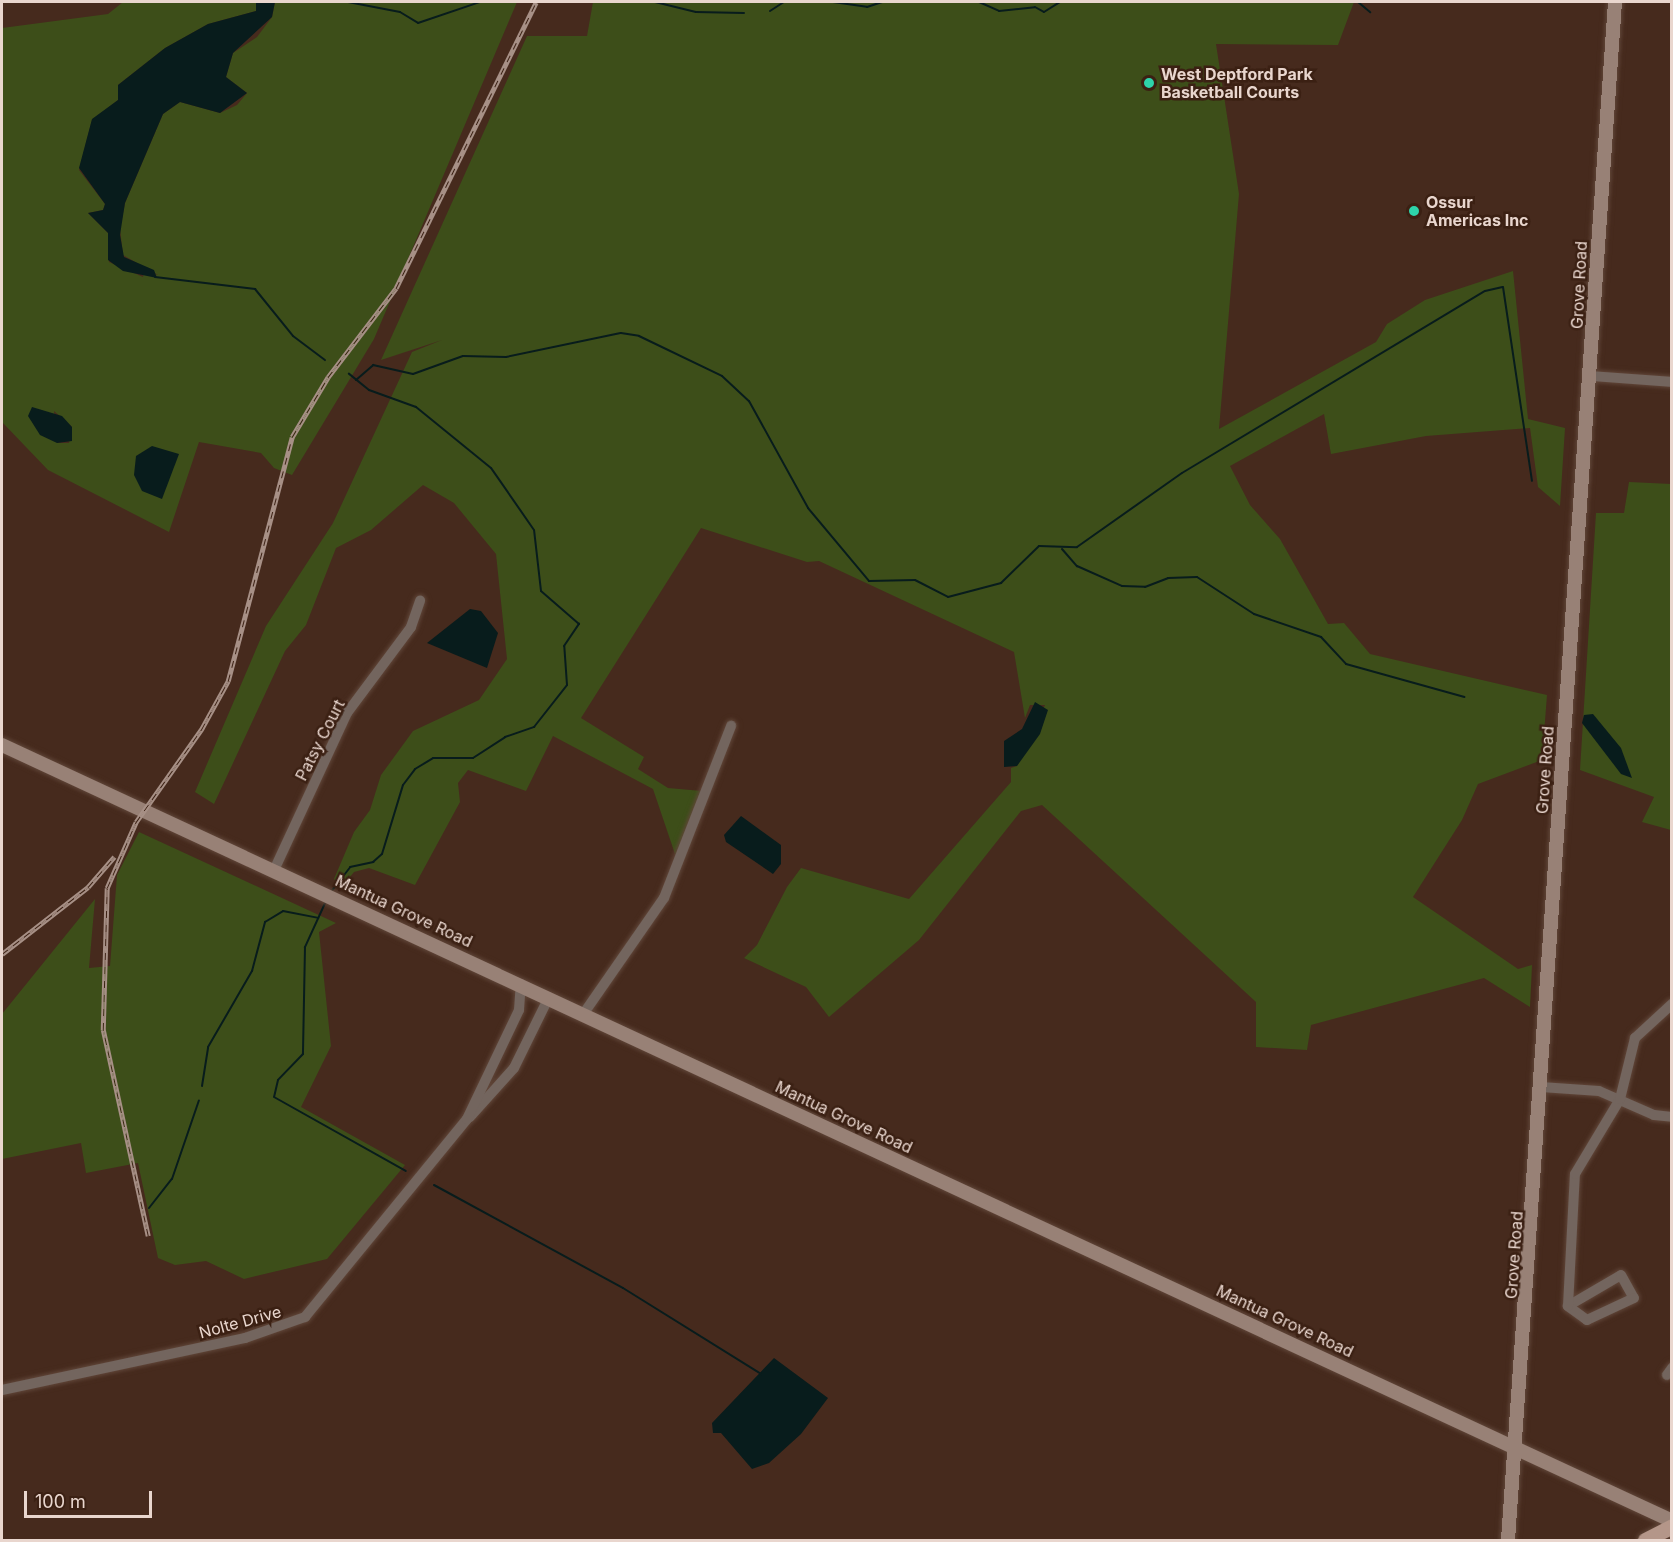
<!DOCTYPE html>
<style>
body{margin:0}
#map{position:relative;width:1673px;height:1542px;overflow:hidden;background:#462a1d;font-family:Inter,sans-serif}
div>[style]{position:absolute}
.green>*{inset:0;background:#3d4e19}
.water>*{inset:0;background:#081c1c}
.stream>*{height:2px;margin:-1px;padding:0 1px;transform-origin:1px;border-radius:1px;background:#081c1c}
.roads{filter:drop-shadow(0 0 2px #604639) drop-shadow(0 0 2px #604639)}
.minor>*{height:10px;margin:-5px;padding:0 5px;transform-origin:5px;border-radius:5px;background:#73655e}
.secondary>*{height:14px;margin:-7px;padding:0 7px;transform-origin:7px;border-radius:7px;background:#988176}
.primary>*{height:15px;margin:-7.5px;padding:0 7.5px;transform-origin:7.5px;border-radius:7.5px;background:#b49689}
.rail>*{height:4.5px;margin-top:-2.25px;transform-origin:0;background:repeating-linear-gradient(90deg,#3b2013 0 7px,#a79086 0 14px);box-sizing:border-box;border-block:2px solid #a79086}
.dots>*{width:16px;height:16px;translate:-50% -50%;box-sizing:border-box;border:3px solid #3b2013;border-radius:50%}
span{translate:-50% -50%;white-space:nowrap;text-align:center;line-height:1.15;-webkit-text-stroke:5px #3b2013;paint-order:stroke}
.poi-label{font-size:16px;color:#e9d6ce;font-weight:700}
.left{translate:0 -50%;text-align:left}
.street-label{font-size:16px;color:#e9d6ce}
.frame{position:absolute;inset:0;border:3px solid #e9d6ce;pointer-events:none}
.scale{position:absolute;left:24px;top:1491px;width:128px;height:27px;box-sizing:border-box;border:3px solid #e9d6ce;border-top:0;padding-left:8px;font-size:18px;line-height:21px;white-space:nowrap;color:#e9d6ce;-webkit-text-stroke:4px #3b2013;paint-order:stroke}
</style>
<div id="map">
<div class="green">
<i style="clip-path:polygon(evenodd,123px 2px,256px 2px,256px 11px,208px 24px,165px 48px,118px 85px,118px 100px,92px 120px,79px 170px,105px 204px,103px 210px,88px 213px,108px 233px,109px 262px,143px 277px,144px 272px,158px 275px,123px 255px,120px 229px,125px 203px,163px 114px,180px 102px,220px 113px,237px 105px,247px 93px,226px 77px,233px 53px,257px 37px,272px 17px,275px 2px,517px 2px,374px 339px,292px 475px,274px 468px,261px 453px,199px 442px,169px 532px,48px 470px,2px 422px,2px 28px,108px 14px,123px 2px,54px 411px,72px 427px,69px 443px,57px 443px,54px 411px)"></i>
<i style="clip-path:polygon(593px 2px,1354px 2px,1338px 45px,1216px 44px,1239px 194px,1219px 429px,1376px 342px,1387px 324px,1425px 300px,1513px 271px,1528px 419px,1565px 428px,1560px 506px,1538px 487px,1530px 428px,1426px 436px,1331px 454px,1324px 414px,1230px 466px,1250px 505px,1280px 539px,1328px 624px,1344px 623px,1370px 654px,1547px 695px,1542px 760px,1478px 784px,1462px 820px,1413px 897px,1518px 969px,1532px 965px,1530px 1007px,1484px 978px,1311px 1025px,1307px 1050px,1256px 1047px,1256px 1002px,1042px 805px,1021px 811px,919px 940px,829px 1017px,806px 987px,744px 958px,757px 945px,787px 887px,801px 868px,909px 899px,1011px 782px,1011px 768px,1017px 766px,1045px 705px,1030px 705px,1025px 718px,1014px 652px,819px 561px,807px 562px,701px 528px,581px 718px,644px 757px,638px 769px,668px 788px,702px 791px,676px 857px,653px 789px,553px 736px,526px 791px,468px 770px,458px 783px,460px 802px,415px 885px,369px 868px,354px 872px,341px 888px,334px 879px,354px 832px,370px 810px,381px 775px,413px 731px,479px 700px,507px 659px,496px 554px,454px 503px,423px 485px,371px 530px,336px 548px,306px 625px,285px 651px,214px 804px,195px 792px,266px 626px,333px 523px,412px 352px,442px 340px,381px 360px,527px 36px,587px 36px)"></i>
<i style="clip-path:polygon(1629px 482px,1671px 484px,1671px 830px,1642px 822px,1654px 797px,1580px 770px,1596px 513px,1624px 513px)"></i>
<i style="clip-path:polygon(139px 832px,336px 923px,319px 932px,331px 1046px,301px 1107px,405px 1165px,327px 1259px,244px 1279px,206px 1261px,175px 1265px,158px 1258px,138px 1163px,86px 1173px,81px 1143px,2px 1159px,2px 1014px,95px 899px,89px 968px,110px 966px,117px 875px)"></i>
</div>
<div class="water">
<i style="clip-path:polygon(256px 2px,275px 2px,272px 17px,233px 53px,226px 77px,247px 93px,220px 113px,180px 102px,163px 114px,125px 203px,120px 235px,124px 257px,154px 270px,157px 278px,123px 271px,108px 260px,108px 233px,88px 213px,103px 210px,105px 204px,79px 168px,92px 119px,118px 100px,118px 85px,165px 48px,208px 24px,256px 11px)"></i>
<i style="clip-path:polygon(32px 407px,62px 416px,72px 427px,72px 441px,57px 443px,40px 435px,28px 416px)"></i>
<i style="clip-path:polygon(152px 446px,179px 454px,162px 499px,142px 491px,134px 475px,136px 456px)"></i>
<i style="clip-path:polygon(470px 609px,481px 611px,498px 633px,487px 668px,427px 643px)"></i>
<i style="clip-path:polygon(1035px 702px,1048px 710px,1040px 734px,1017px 766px,1004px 767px,1004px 741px,1022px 729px)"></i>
<i style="clip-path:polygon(1593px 714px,1621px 748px,1632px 778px,1621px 774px,1582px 723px,1584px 715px)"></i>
<i style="clip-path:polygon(741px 816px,781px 845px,781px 864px,773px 874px,726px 842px,724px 835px)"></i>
<i style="clip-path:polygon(774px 1358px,828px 1398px,801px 1434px,769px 1463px,752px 1469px,721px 1433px,713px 1433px,712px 1423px)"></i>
</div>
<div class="stream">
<i style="left:348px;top:2px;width:53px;rotate:10.9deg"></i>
<i style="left:400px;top:12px;width:21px;rotate:31deg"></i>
<i style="left:418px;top:23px;width:65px;rotate:-18.7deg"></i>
<i style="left:655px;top:2px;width:42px;rotate:13.7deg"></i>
<i style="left:696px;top:12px;width:48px;rotate:1.2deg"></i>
<i style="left:833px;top:2px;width:34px;rotate:8deg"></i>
<i style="left:867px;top:7px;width:16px;rotate:-18deg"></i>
<i style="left:979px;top:2px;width:22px;rotate:24deg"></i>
<i style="left:999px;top:11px;width:36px;rotate:-6deg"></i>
<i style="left:1035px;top:7px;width:10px;rotate:29deg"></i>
<i style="left:1044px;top:12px;width:19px;rotate:-32deg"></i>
<i style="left:1358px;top:2px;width:16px;rotate:40deg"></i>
<i style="left:770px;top:11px;width:17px;rotate:-33deg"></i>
<i style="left:155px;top:277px;width:101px;rotate:6.8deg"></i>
<i style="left:255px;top:289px;width:60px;rotate:51deg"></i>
<i style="left:293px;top:336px;width:40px;rotate:37deg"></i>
<i style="left:356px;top:380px;width:23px;rotate:-41deg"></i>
<i style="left:373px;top:365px;width:41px;rotate:12.7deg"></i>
<i style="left:413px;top:374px;width:53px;rotate:-19.8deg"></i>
<i style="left:463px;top:356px;width:43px;rotate:1.3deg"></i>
<i style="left:506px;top:357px;width:117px;rotate:-11.8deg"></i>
<i style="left:621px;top:333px;width:18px;rotate:9deg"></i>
<i style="left:639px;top:336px;width:92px;rotate:25.7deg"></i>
<i style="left:722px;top:376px;width:37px;rotate:43deg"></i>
<i style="left:749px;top:401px;width:122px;rotate:61.1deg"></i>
<i style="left:808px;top:508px;width:95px;rotate:50.1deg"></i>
<i style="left:869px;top:581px;width:46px;rotate:-1.2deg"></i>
<i style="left:915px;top:580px;width:37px;rotate:27deg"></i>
<i style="left:948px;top:597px;width:55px;rotate:-14.8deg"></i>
<i style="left:1001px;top:583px;width:53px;rotate:-44.2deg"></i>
<i style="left:1039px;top:546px;width:38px;rotate:2deg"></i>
<i style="left:1077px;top:547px;width:128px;rotate:-35.2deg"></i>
<i style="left:1182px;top:473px;width:353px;rotate:-31deg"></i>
<i style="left:1485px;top:291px;width:18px;rotate:-13deg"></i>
<i style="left:1503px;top:287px;width:196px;rotate:81.5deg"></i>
<i style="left:1062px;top:549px;width:23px;rotate:49deg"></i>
<i style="left:1077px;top:566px;width:49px;rotate:24deg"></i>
<i style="left:1122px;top:586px;width:23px;rotate:2deg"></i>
<i style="left:1145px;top:587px;width:25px;rotate:-21deg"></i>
<i style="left:1168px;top:578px;width:29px;rotate:-2deg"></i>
<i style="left:1197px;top:577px;width:68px;rotate:33deg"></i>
<i style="left:1254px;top:614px;width:71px;rotate:18.9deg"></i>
<i style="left:1321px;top:637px;width:37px;rotate:47deg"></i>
<i style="left:1346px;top:664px;width:123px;rotate:15.6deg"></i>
<i style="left:330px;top:893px;width:33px;rotate:-52deg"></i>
<i style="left:350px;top:867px;width:24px;rotate:-12deg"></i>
<i style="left:373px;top:862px;width:12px;rotate:-42deg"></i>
<i style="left:382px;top:854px;width:72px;rotate:-73.1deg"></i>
<i style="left:403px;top:785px;width:20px;rotate:-53deg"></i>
<i style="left:415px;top:769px;width:21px;rotate:-31deg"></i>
<i style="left:433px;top:758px;width:40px"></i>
<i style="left:473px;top:758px;width:38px;rotate:-33deg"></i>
<i style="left:505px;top:737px;width:31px;rotate:-19deg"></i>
<i style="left:534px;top:727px;width:53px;rotate:-51.8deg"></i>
<i style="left:567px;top:685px;width:39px;rotate:-94deg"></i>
<i style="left:564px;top:646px;width:27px;rotate:-56deg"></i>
<i style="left:579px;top:624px;width:50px;rotate:-139deg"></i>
<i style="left:541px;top:591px;width:61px;rotate:-96.5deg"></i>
<i style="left:534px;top:530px;width:75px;rotate:-124.7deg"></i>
<i style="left:491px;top:468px;width:97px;rotate:-140.9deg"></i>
<i style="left:416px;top:407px;width:50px;rotate:-160.1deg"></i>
<i style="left:369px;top:390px;width:26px;rotate:-141deg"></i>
<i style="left:326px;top:901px;width:51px;rotate:114.5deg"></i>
<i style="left:305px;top:947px;width:107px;rotate:91.1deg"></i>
<i style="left:303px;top:1054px;width:36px;rotate:134deg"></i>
<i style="left:278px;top:1080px;width:17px;rotate:103deg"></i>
<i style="left:274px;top:1097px;width:151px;rotate:29.3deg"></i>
<i style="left:202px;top:1086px;width:39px;rotate:-81deg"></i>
<i style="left:208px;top:1047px;width:88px;rotate:-59.9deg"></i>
<i style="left:252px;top:971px;width:51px;rotate:-75.1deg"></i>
<i style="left:265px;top:922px;width:21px;rotate:-31deg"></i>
<i style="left:283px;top:911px;width:36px;rotate:11deg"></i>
<i style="left:434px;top:1185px;width:215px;rotate:28.6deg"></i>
<i style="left:623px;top:1288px;width:163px;rotate:31.9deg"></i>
<i style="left:149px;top:1208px;width:37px;rotate:-52deg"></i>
<i style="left:172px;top:1179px;width:83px;rotate:-71.1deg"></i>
</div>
<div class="roads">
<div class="minor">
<i style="left:1591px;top:376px;width:81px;rotate:4.2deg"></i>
<i style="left:275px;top:868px;width:171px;rotate:-65.1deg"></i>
<i style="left:347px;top:713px;width:107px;rotate:-53.3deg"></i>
<i style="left:411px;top:627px;width:28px;rotate:-71deg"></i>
<i style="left:584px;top:1013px;width:140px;rotate:-55.2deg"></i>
<i style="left:664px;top:898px;width:185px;rotate:-68.7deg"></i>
<i style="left:1541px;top:1087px;width:58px;rotate:3.9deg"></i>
<i style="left:1599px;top:1091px;width:60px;rotate:23.6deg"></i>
<i style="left:1654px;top:1115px;width:18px;rotate:6deg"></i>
<i style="left:470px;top:1117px;width:66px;rotate:-48.1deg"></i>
<i style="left:514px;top:1068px;width:79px;rotate:-63.8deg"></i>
<i style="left:1568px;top:1306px;width:61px;rotate:-30.3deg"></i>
<i style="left:1621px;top:1275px;width:26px;rotate:61deg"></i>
<i style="left:1634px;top:1298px;width:52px;rotate:154.9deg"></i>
<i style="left:1587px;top:1320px;width:24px;rotate:-144deg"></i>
<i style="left:1568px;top:1306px;width:132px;rotate:-87deg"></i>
<i style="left:1575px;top:1174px;width:87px;rotate:-59deg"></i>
<i style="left:1620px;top:1099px;width:63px;rotate:-76.2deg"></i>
<i style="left:1635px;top:1038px;width:50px;rotate:-42.6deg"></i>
<i style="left:1667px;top:1375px;width:9px;rotate:-54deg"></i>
<i style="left:2px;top:1390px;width:249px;rotate:-12.1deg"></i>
<i style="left:245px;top:1338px;width:64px;rotate:-19.3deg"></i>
<i style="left:305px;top:1317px;width:256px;rotate:-50.7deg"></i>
<i style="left:467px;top:1119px;width:121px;rotate:-64.5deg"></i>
<i style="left:519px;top:1010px;width:26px;rotate:-86deg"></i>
</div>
<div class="secondary">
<i style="left:2px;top:745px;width:1841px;rotate:24.92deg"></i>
<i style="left:1508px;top:1540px;width:1542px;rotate:-86.02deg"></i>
</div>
<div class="primary">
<i style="left:1645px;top:1540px;width:30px;rotate:-27deg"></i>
</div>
</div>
<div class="rail">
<i style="left:2px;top:954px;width:109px;rotate:-37.9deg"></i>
<i style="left:88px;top:887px;width:40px;rotate:-49deg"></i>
<i style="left:148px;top:1236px;width:211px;rotate:-102.3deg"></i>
<i style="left:103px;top:1030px;width:142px;rotate:-88.4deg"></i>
<i style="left:107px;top:888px;width:72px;rotate:-66.3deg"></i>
<i style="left:136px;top:822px;width:113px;rotate:-54.8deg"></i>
<i style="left:201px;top:730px;width:56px;rotate:-61.1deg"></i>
<i style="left:228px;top:681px;width:252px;rotate:-75.3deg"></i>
<i style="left:292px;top:437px;width:70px;rotate:-59deg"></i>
<i style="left:328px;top:377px;width:112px;rotate:-52.6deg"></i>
<i style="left:396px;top:288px;width:318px;rotate:-63.9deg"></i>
</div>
<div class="dots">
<i style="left:1149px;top:83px;background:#2ed4aa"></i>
<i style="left:1414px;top:211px;background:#2ed4aa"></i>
</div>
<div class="poi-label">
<span class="left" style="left:1161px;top:83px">West Deptford Park<br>Basketball Courts</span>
<span class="left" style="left:1426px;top:211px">Ossur<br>Americas Inc</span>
</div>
<div class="street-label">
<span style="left:1579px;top:285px;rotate:-87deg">Grove Road</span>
<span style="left:320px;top:740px;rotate:-63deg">Patsy Court</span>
<span style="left:1545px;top:770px;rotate:-86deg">Grove Road</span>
<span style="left:404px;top:911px;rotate:25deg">Mantua Grove Road</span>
<span style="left:844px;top:1117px;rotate:25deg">Mantua Grove Road</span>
<span style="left:1514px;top:1255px;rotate:-86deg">Grove Road</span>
<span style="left:1285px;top:1321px;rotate:25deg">Mantua Grove Road</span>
<span style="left:240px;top:1322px;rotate:-15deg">Nolte Drive</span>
</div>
<div class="frame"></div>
<div class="scale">100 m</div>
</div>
